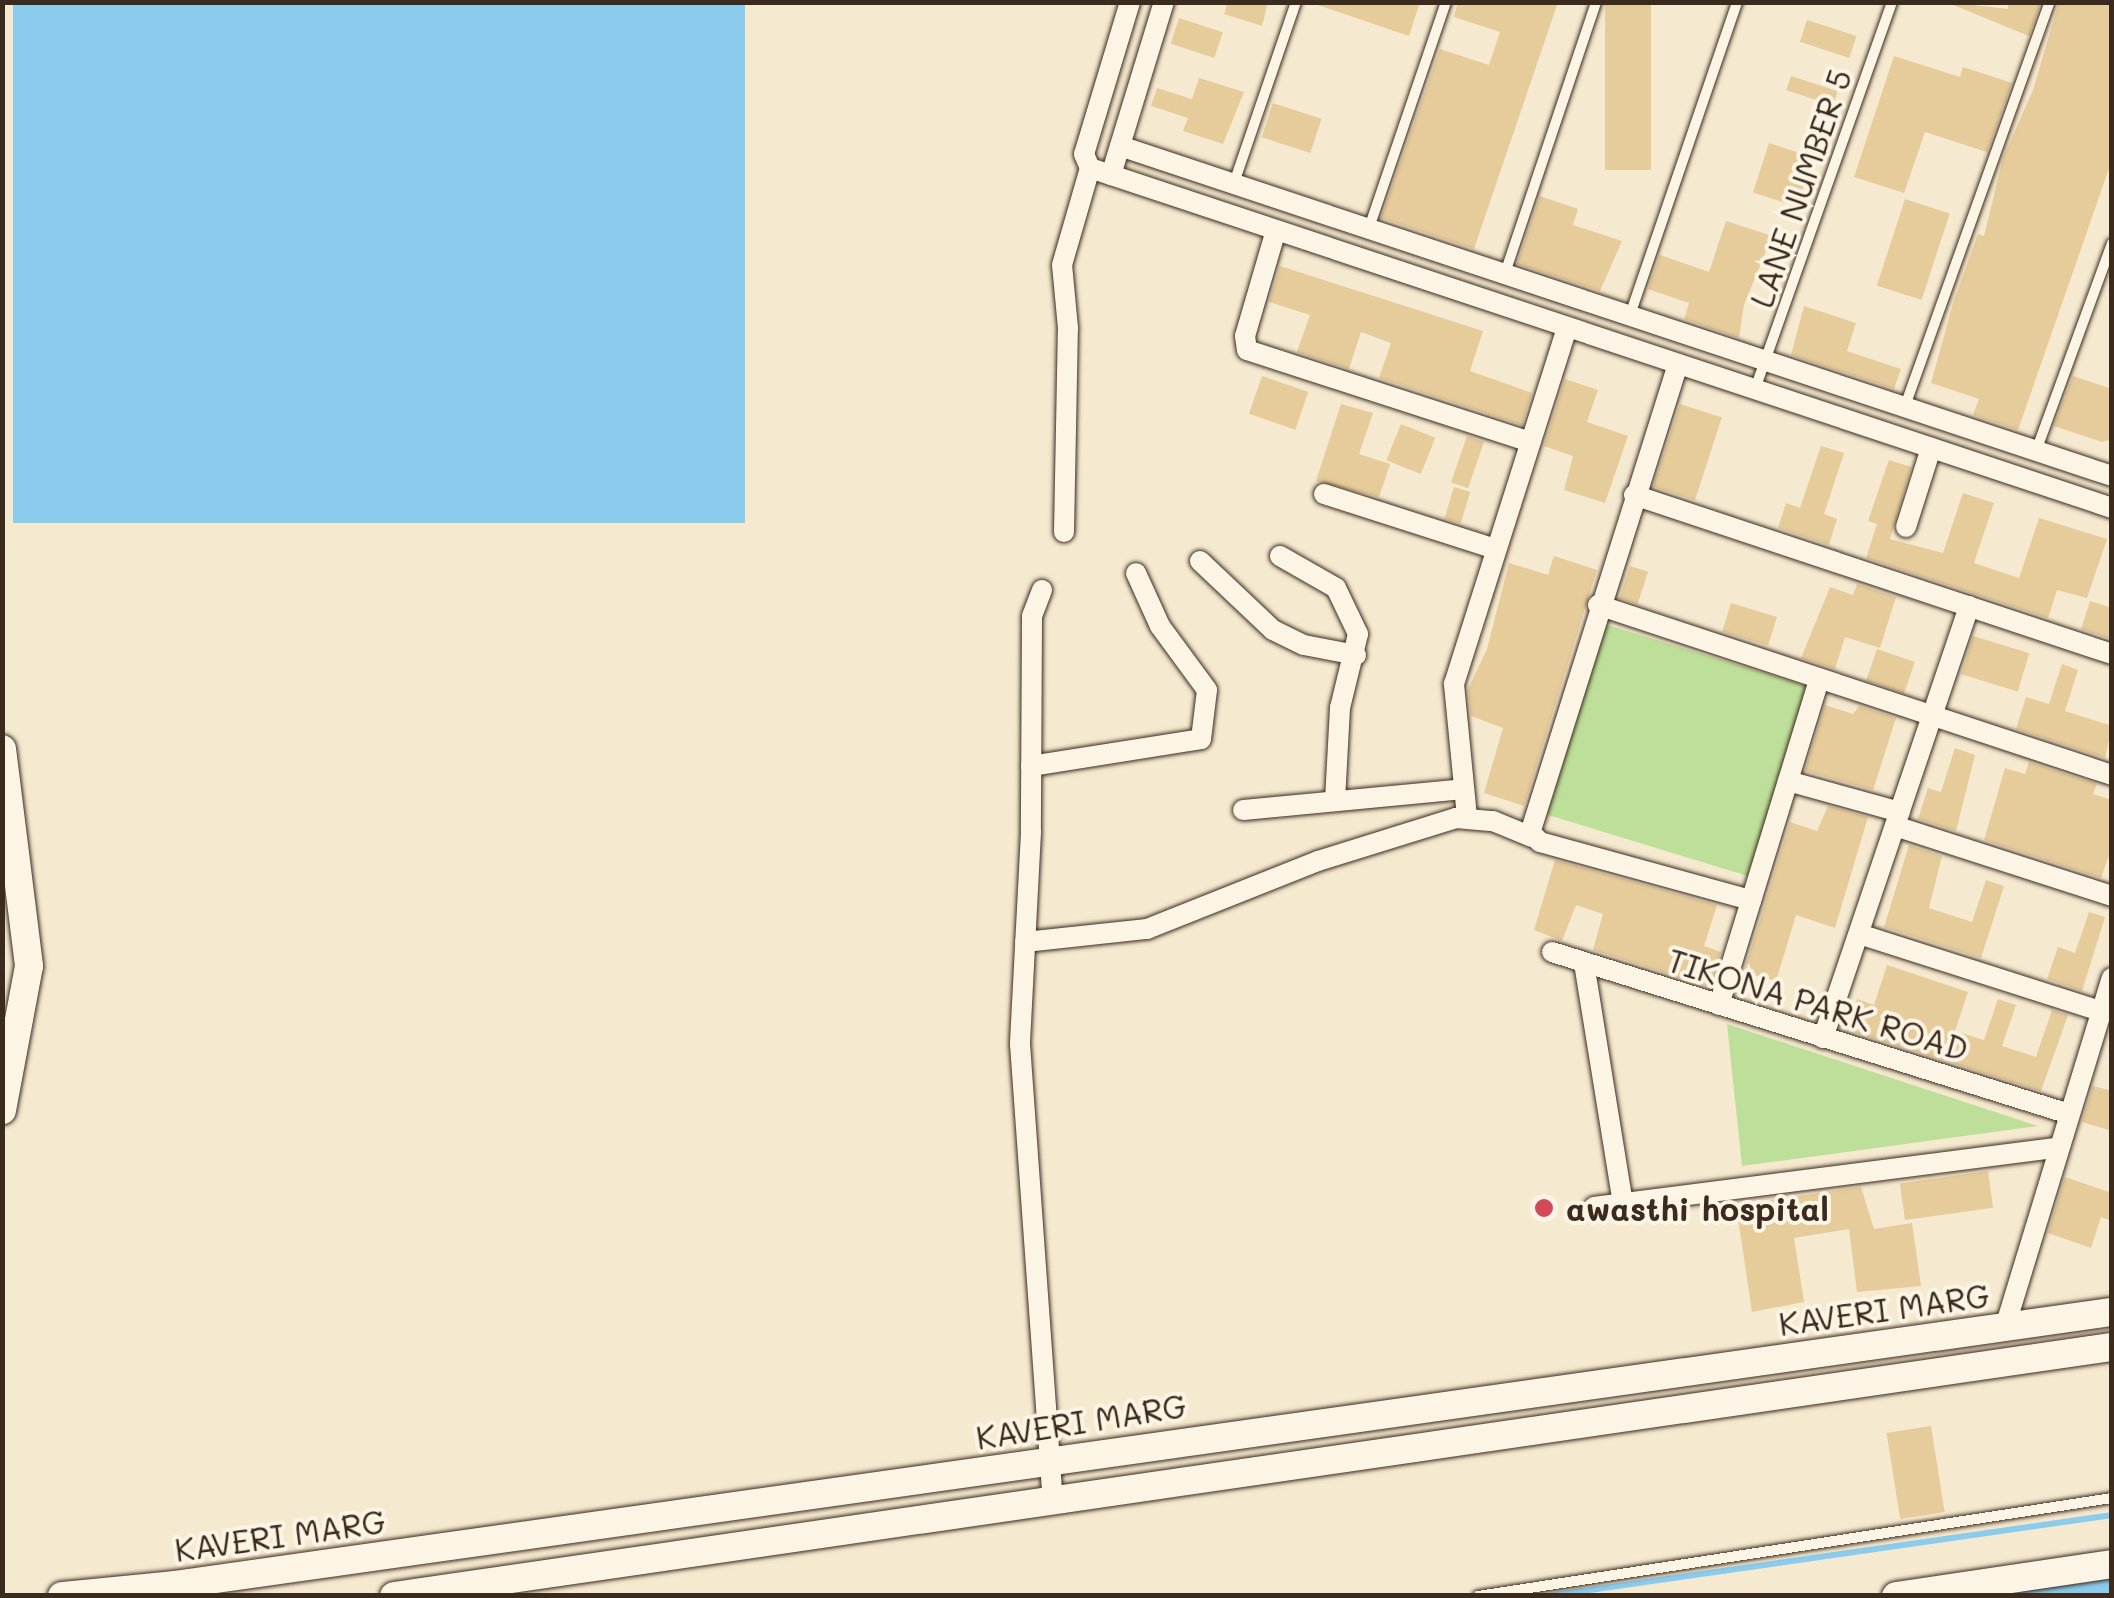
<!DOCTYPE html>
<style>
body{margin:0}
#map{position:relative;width:2114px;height:1598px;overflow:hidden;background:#f5e9cf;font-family:Mali,sans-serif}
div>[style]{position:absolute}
.green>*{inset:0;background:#bedf99;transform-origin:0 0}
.water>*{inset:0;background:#8bcbec;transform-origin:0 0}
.stream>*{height:6px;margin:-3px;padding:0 3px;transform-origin:3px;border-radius:3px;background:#8bcbec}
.building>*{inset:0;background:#e6cc9b;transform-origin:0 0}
.roads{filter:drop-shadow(0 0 2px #3b2a1e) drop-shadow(0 0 2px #3b2a1e)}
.lane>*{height:10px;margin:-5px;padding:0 5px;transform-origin:5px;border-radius:5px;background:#fcf5e5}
.street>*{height:20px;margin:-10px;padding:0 10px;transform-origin:10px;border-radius:10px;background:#fcf5e5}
.secondary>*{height:28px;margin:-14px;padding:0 14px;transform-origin:14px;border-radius:14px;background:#fcf5e5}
.dots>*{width:28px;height:28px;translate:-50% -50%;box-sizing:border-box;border:5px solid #fcf5e5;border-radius:50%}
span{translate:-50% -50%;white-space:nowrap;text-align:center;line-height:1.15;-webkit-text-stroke:8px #fcf5e5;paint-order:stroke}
.street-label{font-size:32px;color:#3b2a1e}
.poi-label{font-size:32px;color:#3b2a1e;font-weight:700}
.left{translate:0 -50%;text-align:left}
.frame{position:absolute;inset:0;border:5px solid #3b2a1e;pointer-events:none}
</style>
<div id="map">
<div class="green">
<i style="left:1604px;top:624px;width:213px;height:199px;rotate:17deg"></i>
<i style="clip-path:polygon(1727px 1024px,2038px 1126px,1742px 1166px)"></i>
</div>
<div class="water">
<i style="left:13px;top:3px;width:732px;height:520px"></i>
<i style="clip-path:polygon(2111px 1578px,2111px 1595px,1988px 1595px)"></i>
</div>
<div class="stream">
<i style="left:1548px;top:1596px;width:570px;rotate:-8.17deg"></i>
</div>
<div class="building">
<i style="clip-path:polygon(1228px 2px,1268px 2px,1262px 26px,1224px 14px)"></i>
<i style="clip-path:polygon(1309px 2px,1420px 2px,1409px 36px)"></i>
<i style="clip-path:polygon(1458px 2px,1558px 2px,1474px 249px,1381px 218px,1440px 49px,1489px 65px,1500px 32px,1454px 17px)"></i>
<i style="left:1605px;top:2px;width:46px;height:168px"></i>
<i style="clip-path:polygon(1946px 2px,2008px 9px,2008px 2px,2041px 2px,2029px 36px)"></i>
<i style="clip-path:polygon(2059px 2px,2112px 2px,2112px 160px,2018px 430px,1973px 415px,1979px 399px,1931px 383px,1954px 300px,1978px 234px,1984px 236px,2003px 158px,2033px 90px)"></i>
<i style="left:1179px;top:18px;width:46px;height:27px;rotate:18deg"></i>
<i style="left:1807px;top:20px;width:52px;height:23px;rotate:18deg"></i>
<i style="clip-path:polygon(1894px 56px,1960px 77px,1963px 67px,2012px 83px,1987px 152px,1925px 132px,1904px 193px,1854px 177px)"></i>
<i style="left:1791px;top:76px;width:49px;height:15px;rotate:18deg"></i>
<i style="clip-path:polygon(1199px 78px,1244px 92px,1223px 144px,1183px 131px,1188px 118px,1151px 106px,1157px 88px,1192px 99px)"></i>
<i style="left:1273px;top:103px;width:51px;height:36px;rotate:18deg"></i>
<i style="left:1769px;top:143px;width:46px;height:52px;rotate:18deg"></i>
<i style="clip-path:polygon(1540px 196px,1578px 209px,1573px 225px,1622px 241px,1600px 291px,1517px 264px)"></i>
<i style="left:1905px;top:199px;width:47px;height:91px;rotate:18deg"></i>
<i style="clip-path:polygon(1726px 221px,1772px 236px,1744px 305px,1739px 338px,1684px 319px,1689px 303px,1648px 289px,1660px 255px,1709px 272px)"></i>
<i style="clip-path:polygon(1280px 266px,1483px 331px,1470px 371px,1532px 393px,1522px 425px,1379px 378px,1391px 343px,1361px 332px,1349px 369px,1297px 352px,1310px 315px,1269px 302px)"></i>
<i style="clip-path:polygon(1804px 306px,1856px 323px,1847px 351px,1901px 369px,1894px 389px,1791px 355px)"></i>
<i style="left:1262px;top:376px;width:49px;height:40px;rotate:19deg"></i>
<i style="clip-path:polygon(2073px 376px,2112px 389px,2112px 439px,2102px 442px,2054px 426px)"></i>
<i style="clip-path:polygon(1565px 379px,1598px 390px,1587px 422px,1628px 436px,1605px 503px,1564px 490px,1573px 456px,1544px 446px)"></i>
<i style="clip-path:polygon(1341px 404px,1373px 413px,1359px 454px,1390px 464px,1379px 497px,1316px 481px)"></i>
<i style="left:1680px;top:404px;width:44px;height:87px;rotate:18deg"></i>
<i style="left:1401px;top:424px;width:37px;height:39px;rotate:22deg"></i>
<i style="left:1467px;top:436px;width:18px;height:49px;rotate:19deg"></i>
<i style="clip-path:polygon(1821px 446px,1844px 453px,1824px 514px,1837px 519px,1829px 545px,1778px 528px,1786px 503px,1800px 508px)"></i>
<i style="clip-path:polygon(1889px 460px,1911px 467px,1890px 539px,1943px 553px,1963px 493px,1994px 503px,1974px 563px,2019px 578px,2039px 518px,2107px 539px,2087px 598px,2057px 590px,2048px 618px,1866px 558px,1877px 524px,1868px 521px)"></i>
<i style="left:1454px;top:487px;width:17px;height:33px;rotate:17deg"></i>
<i style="clip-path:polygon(1554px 556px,1597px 570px,1524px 806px,1484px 793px,1503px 728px,1471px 716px,1468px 689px,1487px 649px,1509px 563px,1548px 575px)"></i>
<i style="left:1630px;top:566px;width:19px;height:34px;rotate:18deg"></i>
<i style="clip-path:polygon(1857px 584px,1896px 597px,1880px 648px,1845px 637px,1835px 669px,1801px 658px,1830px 587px,1853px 595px)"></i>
<i style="clip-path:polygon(2090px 601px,2112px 608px,2111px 639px,2081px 629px)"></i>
<i style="left:1731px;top:603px;width:48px;height:30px;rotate:17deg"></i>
<i style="left:1973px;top:636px;width:59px;height:40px;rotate:17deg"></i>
<i style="left:1877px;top:649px;width:40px;height:33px;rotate:19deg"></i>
<i style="clip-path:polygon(2062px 664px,2078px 670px,2065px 711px,2112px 726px,2105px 758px,2016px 729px,2026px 697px,2049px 704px)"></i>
<i style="clip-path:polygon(1825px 705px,1853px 714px,1859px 706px,1896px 718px,1873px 790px,1805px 771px)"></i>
<i style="clip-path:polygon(1955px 748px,1975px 755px,1956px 831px,1918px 819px,1928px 788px,1941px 792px)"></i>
<i style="clip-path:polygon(2029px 762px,2097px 784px,2093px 794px,2112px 800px,2112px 847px,2101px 878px,1984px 840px,2005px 768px,2025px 774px)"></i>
<i style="clip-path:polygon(1828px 806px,1868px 817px,1835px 928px,1796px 915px,1776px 981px,1744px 972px,1790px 822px,1817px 831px)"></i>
<i style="clip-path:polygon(1909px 845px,1942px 856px,1929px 908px,1972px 922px,1986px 880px,2004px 886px,1981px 958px,1884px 927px)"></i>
<i style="clip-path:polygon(1555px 860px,1717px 905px,1704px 946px,1721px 952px,1710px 987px,1593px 950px,1603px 914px,1576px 905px,1562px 941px,1534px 930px)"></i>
<i style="clip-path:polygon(2089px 912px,2105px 917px,2082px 991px,2047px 979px,2058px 947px,2075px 953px)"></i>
<i style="clip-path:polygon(1887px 965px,1968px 992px,1955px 1031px,1984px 1040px,1998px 999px,2016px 1005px,2002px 1046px,2036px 1057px,2052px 1010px,2068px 1015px,2041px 1091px,1847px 1030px,1857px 999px,1874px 1005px)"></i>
<i style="clip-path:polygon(2093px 1086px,2112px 1091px,2112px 1131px,2082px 1122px)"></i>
<i style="left:1988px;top:1171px;width:37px;height:89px;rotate:82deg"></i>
<i style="clip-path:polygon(2065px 1177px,2112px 1193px,2112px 1221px,2101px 1217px,2091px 1248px,2048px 1233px)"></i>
<i style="clip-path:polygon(1861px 1187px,1874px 1229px,1912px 1223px,1921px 1286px,1857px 1292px,1849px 1229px,1794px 1238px,1804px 1302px,1752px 1312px,1736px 1205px)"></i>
<i style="left:1931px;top:1426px;width:87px;height:45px;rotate:81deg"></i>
</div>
<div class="roads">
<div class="lane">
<i style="left:1234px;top:183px;width:191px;rotate:-71.1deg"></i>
<i style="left:1369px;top:228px;width:239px;rotate:-71.2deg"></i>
<i style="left:1505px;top:273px;width:286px;rotate:-71.4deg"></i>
<i style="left:1630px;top:315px;width:331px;rotate:-71.1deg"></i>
<i style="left:1755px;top:389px;width:411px;rotate:-70.5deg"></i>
<i style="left:1905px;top:406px;width:429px;rotate:-70.3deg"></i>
<i style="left:2036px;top:451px;width:221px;rotate:-69.9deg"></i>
<i style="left:1478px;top:1596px;width:642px;rotate:-8.79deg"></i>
</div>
<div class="street">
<i style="left:1130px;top:2px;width:159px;rotate:106.8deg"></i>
<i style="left:1084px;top:154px;width:15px;rotate:67deg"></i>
<i style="left:1090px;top:168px;width:1077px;rotate:18.4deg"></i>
<i style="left:1120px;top:146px;width:1045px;rotate:18.4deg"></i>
<i style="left:1111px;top:175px;width:181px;rotate:-73deg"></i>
<i style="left:1276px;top:230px;width:110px;rotate:106.3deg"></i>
<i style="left:1245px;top:336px;width:14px;rotate:82deg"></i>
<i style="left:1247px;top:350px;width:298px;rotate:18deg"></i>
<i style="left:1678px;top:364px;width:491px;rotate:107.5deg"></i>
<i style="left:1530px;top:832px;width:14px;rotate:45deg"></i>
<i style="left:1540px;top:842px;width:219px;rotate:15.4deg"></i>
<i style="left:1324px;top:494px;width:180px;rotate:17.8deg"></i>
<i style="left:1634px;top:495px;width:504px;rotate:18.4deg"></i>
<i style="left:1906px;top:527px;width:83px;rotate:-72.4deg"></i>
<i style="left:1064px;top:532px;width:204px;rotate:-88.9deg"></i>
<i style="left:1068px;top:328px;width:63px;rotate:-95.4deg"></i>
<i style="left:1062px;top:265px;width:101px;rotate:-73.9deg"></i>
<i style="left:1280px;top:556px;width:64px;rotate:29.7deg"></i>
<i style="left:1336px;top:588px;width:51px;rotate:64.4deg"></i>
<i style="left:1358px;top:634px;width:76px;rotate:103.7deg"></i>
<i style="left:1340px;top:708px;width:92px;rotate:93.1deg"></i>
<i style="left:1200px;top:561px;width:100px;rotate:43.4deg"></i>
<i style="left:1273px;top:630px;width:34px;rotate:26deg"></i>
<i style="left:1304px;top:645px;width:53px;rotate:10.9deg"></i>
<i style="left:1042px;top:590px;width:28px;rotate:111deg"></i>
<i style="left:1032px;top:616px;width:216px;rotate:90.3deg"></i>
<i style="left:1031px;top:832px;width:212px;rotate:93deg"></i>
<i style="left:1020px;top:1044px;width:459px;rotate:85.9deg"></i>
<i style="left:1598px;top:605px;width:541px;rotate:18.3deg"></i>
<i style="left:1031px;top:766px;width:172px;rotate:-9deg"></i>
<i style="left:1201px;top:739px;width:49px;rotate:-83deg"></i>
<i style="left:1207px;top:690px;width:79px;rotate:-126.3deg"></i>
<i style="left:1160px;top:626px;width:58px;rotate:-114.4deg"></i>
<i style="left:1788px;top:781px;width:116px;rotate:15.5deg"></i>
<i style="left:1243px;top:810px;width:222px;rotate:-5.4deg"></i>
<i style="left:1467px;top:817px;width:134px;rotate:-95.6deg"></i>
<i style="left:1454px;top:684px;width:374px;rotate:-72.4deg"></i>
<i style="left:1895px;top:826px;width:228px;rotate:17.9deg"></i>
<i style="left:1859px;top:934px;width:254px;rotate:17.7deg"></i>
<i style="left:1025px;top:942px;width:123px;rotate:-6.1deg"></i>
<i style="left:1147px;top:929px;width:184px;rotate:-21.7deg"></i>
<i style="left:1318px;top:861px;width:145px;rotate:-17.3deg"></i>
<i style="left:1456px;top:818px;width:37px;rotate:5deg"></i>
<i style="left:1493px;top:821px;width:42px;rotate:22.3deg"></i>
<i style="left:1552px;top:952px;width:539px;rotate:17.39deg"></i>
<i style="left:1584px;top:963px;width:244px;rotate:80.8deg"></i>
<i style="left:1719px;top:1005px;width:341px;rotate:-72.9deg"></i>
<i style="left:1823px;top:1038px;width:456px;rotate:-71.3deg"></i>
<i style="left:1594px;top:1207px;width:467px;rotate:-7.3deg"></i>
<i style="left:2005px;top:1327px;width:365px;rotate:-73deg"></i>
</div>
<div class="secondary">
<i style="left:2px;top:749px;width:219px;rotate:82.9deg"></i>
<i style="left:29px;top:966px;width:147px;rotate:100.6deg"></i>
<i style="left:62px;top:1596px;width:113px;rotate:-5.6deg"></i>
<i style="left:174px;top:1585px;width:1957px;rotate:-8.02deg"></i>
<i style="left:394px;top:1596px;width:1736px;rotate:-8.25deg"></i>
<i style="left:1896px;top:1596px;width:218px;rotate:-8.4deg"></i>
</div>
</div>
<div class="dots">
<i style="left:1544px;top:1208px;background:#d1495b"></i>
</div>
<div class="street-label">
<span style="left:1800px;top:188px;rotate:-71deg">LANE NUMBER 5</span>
<span style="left:1818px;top:1004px;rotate:17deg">TIKONA PARK ROAD</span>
<span style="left:1884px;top:1309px;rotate:-8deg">KAVERI MARG</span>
<span style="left:1081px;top:1421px;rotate:-9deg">KAVERI MARG</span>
<span style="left:280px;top:1535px;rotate:-8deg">KAVERI MARG</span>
</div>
<div class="poi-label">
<span class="left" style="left:1566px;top:1208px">awasthi hospital</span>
</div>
<div class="frame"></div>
</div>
